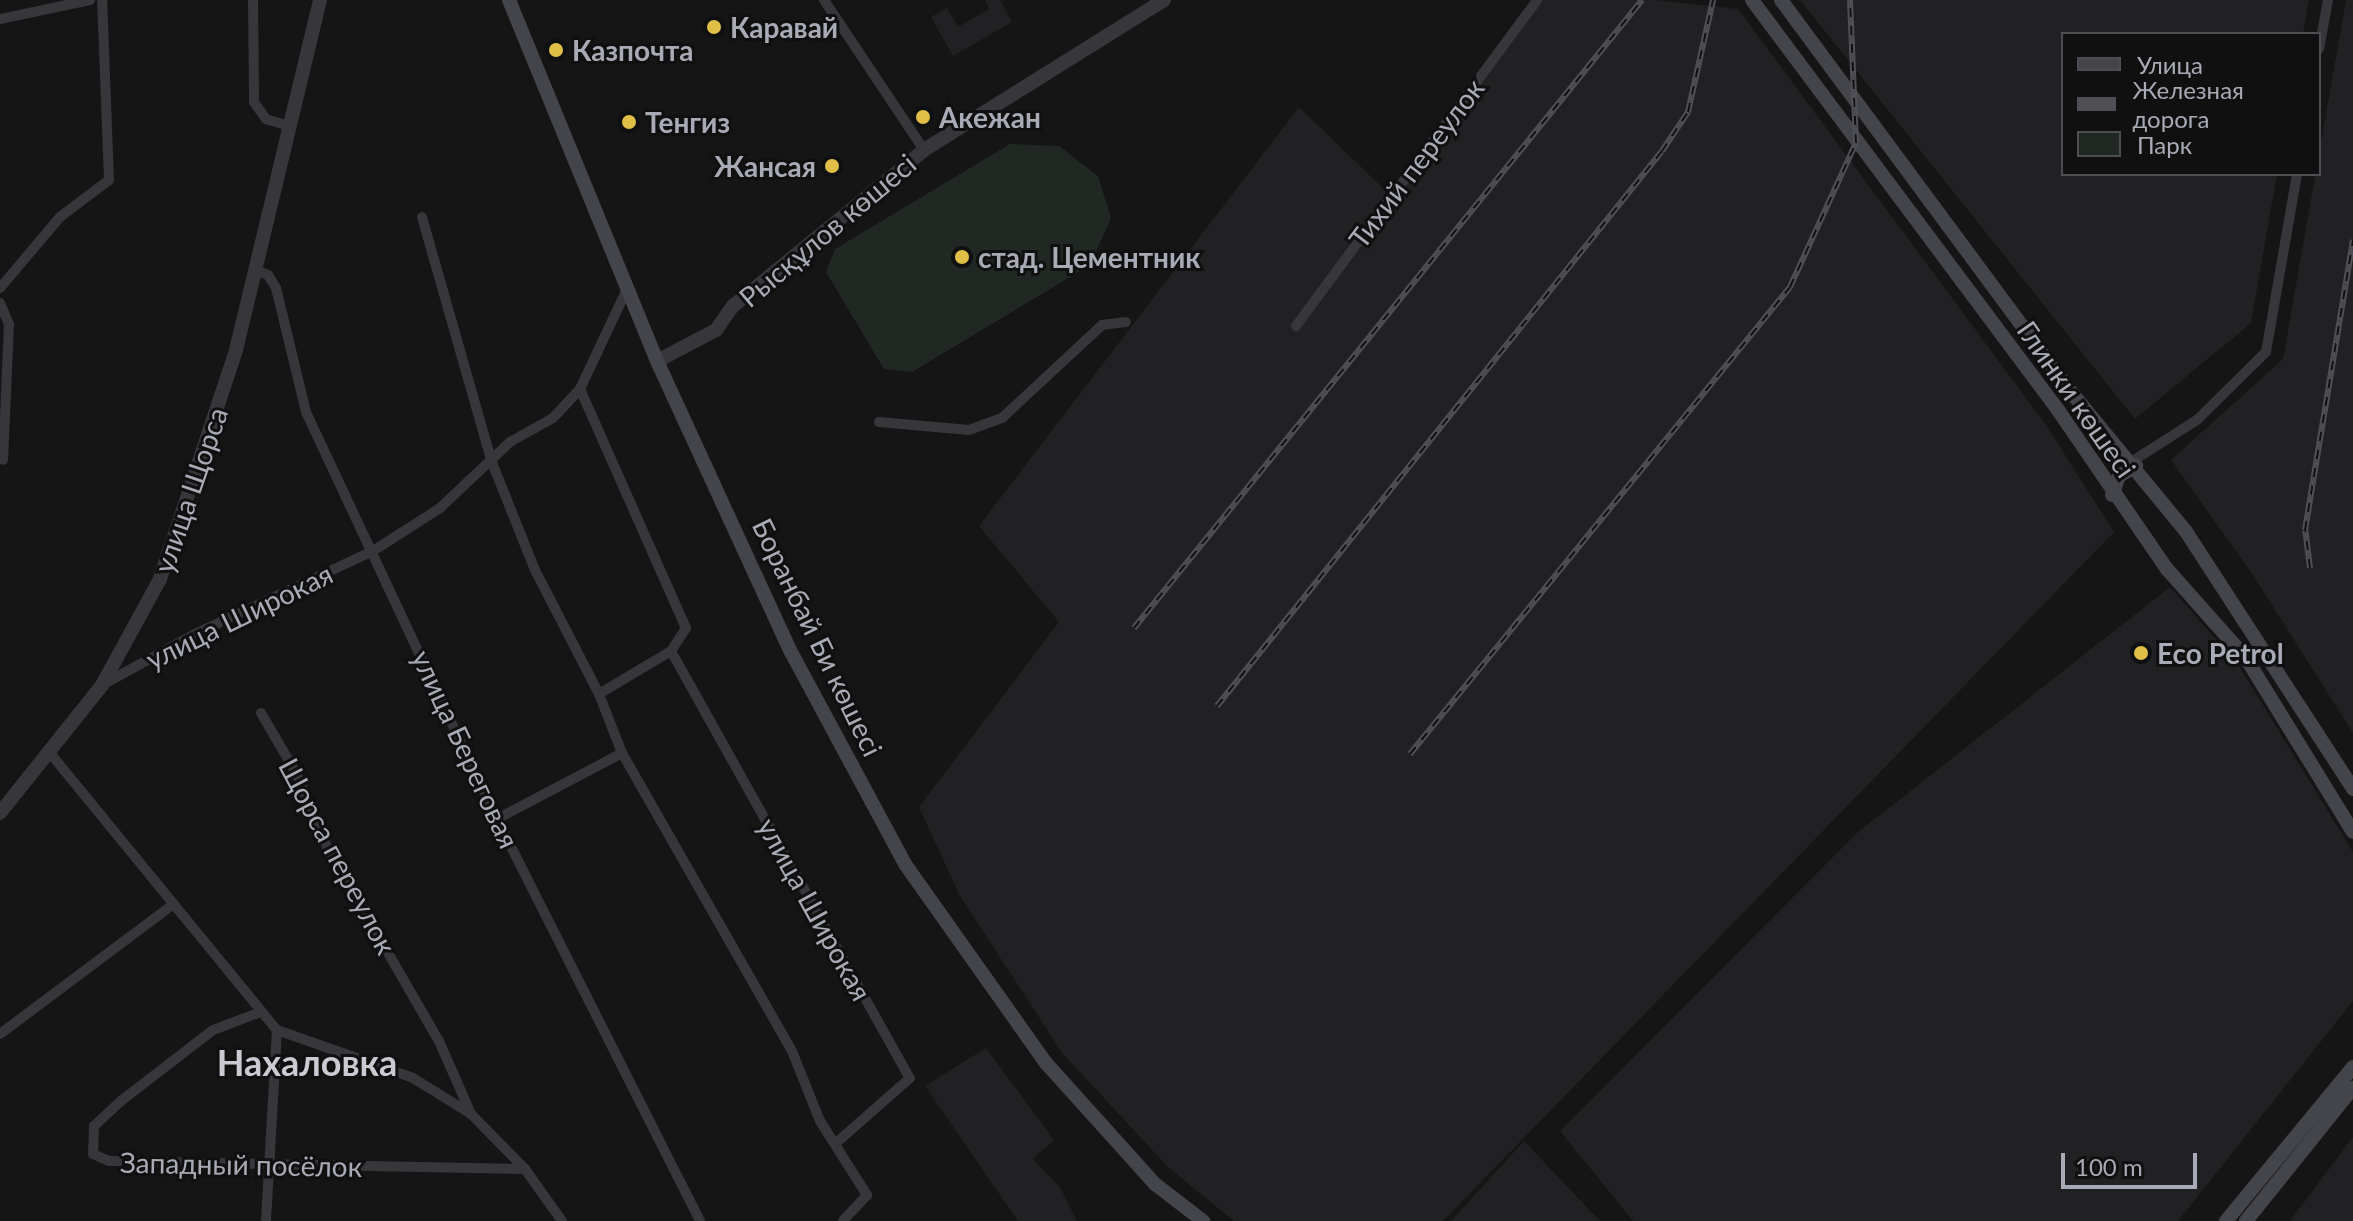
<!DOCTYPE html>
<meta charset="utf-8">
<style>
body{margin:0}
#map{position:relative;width:2353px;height:1221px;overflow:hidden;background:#151516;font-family:Lato,sans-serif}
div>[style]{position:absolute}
.built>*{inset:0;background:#212123}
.green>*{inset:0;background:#212823}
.minor>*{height:10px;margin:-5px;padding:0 5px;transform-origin:5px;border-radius:5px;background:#36363b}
.tertiary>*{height:14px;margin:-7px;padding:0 7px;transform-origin:7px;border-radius:7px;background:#36363b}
.secondary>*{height:14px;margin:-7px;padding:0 7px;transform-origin:7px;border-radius:7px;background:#44454b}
.rail>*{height:6px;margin-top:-3px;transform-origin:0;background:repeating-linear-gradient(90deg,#101011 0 9px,#4f5056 0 18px);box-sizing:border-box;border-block:2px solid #4f5056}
.dots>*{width:22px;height:22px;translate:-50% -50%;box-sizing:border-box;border:4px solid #101011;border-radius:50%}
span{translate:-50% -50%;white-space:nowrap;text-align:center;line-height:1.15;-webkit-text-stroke:6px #101011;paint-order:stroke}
.poi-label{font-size:28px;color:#a8aab5;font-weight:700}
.left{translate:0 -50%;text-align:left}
.right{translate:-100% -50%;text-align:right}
.street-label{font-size:28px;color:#a8aab5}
.district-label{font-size:36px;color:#c9cad2;font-weight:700}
.legend{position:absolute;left:2061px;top:32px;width:260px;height:144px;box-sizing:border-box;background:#101011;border:2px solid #4d4e53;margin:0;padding:10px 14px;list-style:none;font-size:24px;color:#a8aab5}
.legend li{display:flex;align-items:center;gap:16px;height:40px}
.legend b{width:40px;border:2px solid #4d4e53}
.scale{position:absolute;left:2061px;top:1153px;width:136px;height:36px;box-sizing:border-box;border:4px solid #a8aab5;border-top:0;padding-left:10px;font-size:24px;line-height:28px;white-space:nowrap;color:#a8aab5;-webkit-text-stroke:6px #101011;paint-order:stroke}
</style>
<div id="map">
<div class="built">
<i style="clip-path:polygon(985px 0,1000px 0,1012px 22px,953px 56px,931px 17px,947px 8px,958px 27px,989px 9px)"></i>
<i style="clip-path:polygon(1537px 0,1655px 0,1738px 9px,2046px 425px,2114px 532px,1443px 1221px,1234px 1221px,1168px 1167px,1063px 1054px,960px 896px,919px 807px,1059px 622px,979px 526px,1299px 107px,1388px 193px)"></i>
<i style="clip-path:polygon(1800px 0,2309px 0,2303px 34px,2063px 34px,2063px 174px,2277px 174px,2251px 323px,2135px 419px)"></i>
<i style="clip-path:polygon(2346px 0,2353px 0,2353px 733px,2253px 575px,2171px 460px,2283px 359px)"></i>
<i style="clip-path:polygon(2170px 587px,2239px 666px,2353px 852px,2353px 1001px,2178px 1221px,1633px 1221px,1560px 1131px,1857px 833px)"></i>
<i style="clip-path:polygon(986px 1048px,1054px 1140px,1033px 1159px,1060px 1187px,1077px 1221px,1018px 1221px,925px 1086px)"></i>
<i style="clip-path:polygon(2353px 1137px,2353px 1221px,2290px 1221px)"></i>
<i style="clip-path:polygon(1524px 1141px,1600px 1221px,1451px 1221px)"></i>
</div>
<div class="green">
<i style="clip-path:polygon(1010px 144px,1059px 146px,1098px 176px,1111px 218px,1090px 265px,912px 372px,884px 369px,826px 272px,835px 249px)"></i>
</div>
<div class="minor">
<i style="left:253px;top:0;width:102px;rotate:89.4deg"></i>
<i style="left:254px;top:102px;width:21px;rotate:55deg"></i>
<i style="left:266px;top:119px;width:24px;rotate:17deg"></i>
<i style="left:824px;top:0;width:180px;rotate:56.3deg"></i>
<i style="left:0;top:19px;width:92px;rotate:-11.9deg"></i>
<i style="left:2319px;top:49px;width:50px;rotate:-79.6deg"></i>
<i style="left:422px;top:217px;width:253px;rotate:74.1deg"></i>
<i style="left:491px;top:460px;width:118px;rotate:68.2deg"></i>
<i style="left:535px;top:570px;width:140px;rotate:62.7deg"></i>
<i style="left:599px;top:694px;width:63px;rotate:68.7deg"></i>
<i style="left:622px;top:753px;width:343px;rotate:60.3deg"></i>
<i style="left:792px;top:1051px;width:75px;rotate:68.2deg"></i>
<i style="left:820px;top:1121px;width:88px;rotate:57.6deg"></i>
<i style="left:867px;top:1195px;width:35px;rotate:133deg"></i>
<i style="left:258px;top:271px;width:11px;rotate:22deg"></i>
<i style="left:268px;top:275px;width:15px;rotate:58deg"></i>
<i style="left:276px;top:288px;width:128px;rotate:76.4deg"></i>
<i style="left:306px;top:412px;width:450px;rotate:64.9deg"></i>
<i style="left:497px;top:819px;width:450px;rotate:63.2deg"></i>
<i style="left:0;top:288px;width:93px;rotate:-49.8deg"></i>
<i style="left:60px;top:217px;width:61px;rotate:-37.1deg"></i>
<i style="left:109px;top:180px;width:180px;rotate:-92.2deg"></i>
<i style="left:0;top:303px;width:23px;rotate:67deg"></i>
<i style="left:9px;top:324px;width:136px;rotate:92.5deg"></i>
<i style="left:1296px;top:326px;width:405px;rotate:-53.5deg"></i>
<i style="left:580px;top:389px;width:261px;rotate:66.1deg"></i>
<i style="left:686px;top:628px;width:27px;rotate:123deg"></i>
<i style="left:671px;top:651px;width:84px;rotate:149.2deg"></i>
<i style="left:879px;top:422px;width:90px;rotate:5.1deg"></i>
<i style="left:969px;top:430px;width:35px;rotate:-20deg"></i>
<i style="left:1002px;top:418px;width:137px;rotate:-42.9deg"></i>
<i style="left:1102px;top:325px;width:24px;rotate:-7deg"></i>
<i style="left:2131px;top:462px;width:78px;rotate:-32.5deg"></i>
<i style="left:2197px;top:420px;width:97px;rotate:-44.6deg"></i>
<i style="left:2266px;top:352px;width:181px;rotate:-80.1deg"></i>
<i style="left:671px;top:651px;width:489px;rotate:60.8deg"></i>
<i style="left:910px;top:1078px;width:100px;rotate:138.7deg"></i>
<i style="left:102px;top:685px;width:108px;rotate:-28.7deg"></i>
<i style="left:197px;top:633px;width:194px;rotate:-25deg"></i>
<i style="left:373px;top:551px;width:80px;rotate:-32.7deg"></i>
<i style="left:440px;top:508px;width:96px;rotate:-43.3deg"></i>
<i style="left:510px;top:442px;width:49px;rotate:-29.2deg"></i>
<i style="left:553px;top:418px;width:40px;rotate:-47deg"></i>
<i style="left:580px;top:389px;width:110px;rotate:-64.8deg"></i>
<i style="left:261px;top:713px;width:69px;rotate:59.7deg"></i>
<i style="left:296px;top:773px;width:82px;rotate:67.2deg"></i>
<i style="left:328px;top:849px;width:222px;rotate:60deg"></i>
<i style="left:439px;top:1041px;width:80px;rotate:66.3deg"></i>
<i style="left:50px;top:753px;width:358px;rotate:50.7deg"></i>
<i style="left:277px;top:1030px;width:191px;rotate:93.3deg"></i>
<i style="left:497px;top:819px;width:141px;rotate:-27.8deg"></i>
<i style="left:258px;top:1013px;width:48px;rotate:159.3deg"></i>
<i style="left:213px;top:1030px;width:115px;rotate:142.4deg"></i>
<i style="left:122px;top:1100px;width:38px;rotate:137deg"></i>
<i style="left:94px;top:1126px;width:28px;rotate:92deg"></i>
<i style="left:93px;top:1154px;width:17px;rotate:24deg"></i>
<i style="left:109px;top:1161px;width:416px;rotate:1.1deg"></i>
<i style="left:277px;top:1030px;width:144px;rotate:19.4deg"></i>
<i style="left:413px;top:1078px;width:68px;rotate:31.8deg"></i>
<i style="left:471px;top:1114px;width:77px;rotate:45.5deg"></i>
<i style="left:525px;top:1169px;width:64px;rotate:54.6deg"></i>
<i style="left:0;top:1034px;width:214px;rotate:-36.8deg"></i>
</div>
<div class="tertiary">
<i style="left:657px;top:361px;width:67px;rotate:-27.7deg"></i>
<i style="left:716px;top:330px;width:29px;rotate:-55deg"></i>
<i style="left:733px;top:306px;width:247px;rotate:-39.2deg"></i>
<i style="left:924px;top:150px;width:283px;rotate:-32deg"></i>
<i style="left:0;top:813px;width:164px;rotate:-51.4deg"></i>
<i style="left:102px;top:685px;width:121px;rotate:-61.3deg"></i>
<i style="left:160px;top:579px;width:241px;rotate:-71.6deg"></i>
<i style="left:236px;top:350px;width:360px;rotate:-76.5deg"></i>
</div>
<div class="secondary">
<i style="left:509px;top:0;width:390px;rotate:67.7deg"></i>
<i style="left:657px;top:361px;width:320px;rotate:65.3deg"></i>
<i style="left:791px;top:652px;width:241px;rotate:61.7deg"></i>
<i style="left:905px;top:864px;width:244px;rotate:54.7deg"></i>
<i style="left:1046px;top:1063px;width:163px;rotate:48deg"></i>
<i style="left:1155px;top:1184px;width:61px;rotate:37.6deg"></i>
<i style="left:1752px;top:0;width:512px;rotate:53.26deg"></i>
<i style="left:2058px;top:410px;width:193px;rotate:55.6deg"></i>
<i style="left:2167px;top:569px;width:119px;rotate:48.4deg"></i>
<i style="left:2246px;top:658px;width:204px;rotate:58.4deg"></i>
<i style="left:1781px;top:0;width:495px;rotate:53.5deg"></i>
<i style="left:2076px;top:398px;width:171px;rotate:50.5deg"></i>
<i style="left:2185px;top:530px;width:309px;rotate:57deg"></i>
<i style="left:2112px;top:495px;width:20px;rotate:-70deg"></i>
<i style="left:2119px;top:476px;width:20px;rotate:-30deg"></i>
<i style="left:2226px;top:1221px;width:200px;rotate:-50.5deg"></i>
<i style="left:2246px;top:1221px;width:171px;rotate:-51.2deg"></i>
</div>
<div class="rail">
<i style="left:2310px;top:568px;width:38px;rotate:-97deg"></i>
<i style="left:2305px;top:530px;width:294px;rotate:-80.6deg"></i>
<i style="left:1134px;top:628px;width:808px;rotate:-51.03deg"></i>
<i style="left:1217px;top:706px;width:711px;rotate:-51.28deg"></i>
<i style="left:1662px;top:151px;width:47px;rotate:-56.3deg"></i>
<i style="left:1688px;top:112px;width:115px;rotate:-77.4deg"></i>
<i style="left:1410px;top:754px;width:602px;rotate:-50.86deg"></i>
<i style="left:1790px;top:287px;width:158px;rotate:-65.4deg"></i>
<i style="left:1856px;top:143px;width:143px;rotate:-92.4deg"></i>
</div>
<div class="dots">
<i style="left:714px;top:27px;background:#dfbf45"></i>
<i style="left:556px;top:50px;background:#dfbf45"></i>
<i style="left:923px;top:117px;background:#dfbf45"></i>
<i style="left:629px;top:122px;background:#dfbf45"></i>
<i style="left:832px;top:166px;background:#dfbf45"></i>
<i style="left:962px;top:257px;background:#dfbf45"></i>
<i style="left:2141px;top:653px;background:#dfbf45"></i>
</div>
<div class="poi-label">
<span class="left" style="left:730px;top:27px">Каравай</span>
<span class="left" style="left:572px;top:50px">Казпочта</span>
<span class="left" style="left:939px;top:117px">Акежан</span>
<span class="left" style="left:645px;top:122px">Тенгиз</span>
<span class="right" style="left:816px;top:166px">Жансая</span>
<span class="left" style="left:978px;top:257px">стад. Цементник</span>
<span class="left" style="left:2157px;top:653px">Eco Petrol</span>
</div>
<div class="street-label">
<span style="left:1416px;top:163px;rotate:-53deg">Тихий переулок</span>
<span style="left:827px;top:230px;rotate:-40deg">Рысқұлов көшесі</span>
<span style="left:2077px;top:399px;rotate:55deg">Глинки көшесі</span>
<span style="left:190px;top:490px;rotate:-71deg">улица Щорса</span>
<span style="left:239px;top:616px;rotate:-26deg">улица Широкая</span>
<span style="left:818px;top:637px;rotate:64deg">Боранбай Би көшесі</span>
<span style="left:466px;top:749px;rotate:65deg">улица Береговая</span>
<span style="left:338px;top:856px;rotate:62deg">Щорса переулок</span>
<span style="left:815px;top:909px;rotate:61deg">улица Широкая</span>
<span style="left:241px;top:1164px;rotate:1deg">Западный посёлок</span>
</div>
<div class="district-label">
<span style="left:307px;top:1063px">Нахаловка</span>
</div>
<ul class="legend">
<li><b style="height:10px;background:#44454b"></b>Улица</li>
<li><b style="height:10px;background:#4f5056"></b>Железная дорога</li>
<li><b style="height:22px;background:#212823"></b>Парк</li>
</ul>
<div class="scale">100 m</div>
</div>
